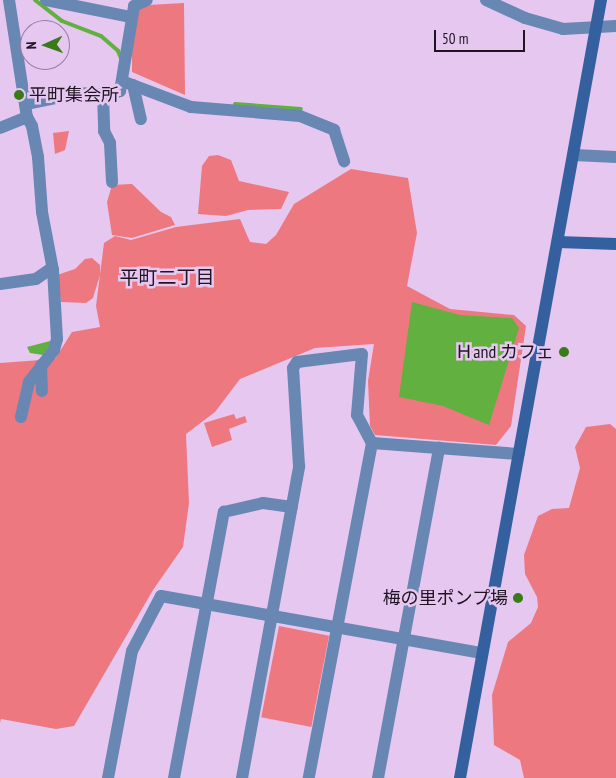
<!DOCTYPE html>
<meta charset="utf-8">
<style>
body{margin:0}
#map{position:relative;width:616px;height:778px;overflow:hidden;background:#e6c7f0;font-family:"PT Sans Narrow","Noto Sans JP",sans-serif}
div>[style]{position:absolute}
.green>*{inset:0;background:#ed787f;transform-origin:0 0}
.water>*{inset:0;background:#61b040}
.stream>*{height:4px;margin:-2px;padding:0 2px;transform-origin:2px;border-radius:2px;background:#61b040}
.street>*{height:12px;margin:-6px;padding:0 6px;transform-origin:6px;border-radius:6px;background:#6987b3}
.secondary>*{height:12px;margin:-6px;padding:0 6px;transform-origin:6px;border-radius:6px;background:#3460a0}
.dots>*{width:14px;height:14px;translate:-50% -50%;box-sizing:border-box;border:2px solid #e6c7f0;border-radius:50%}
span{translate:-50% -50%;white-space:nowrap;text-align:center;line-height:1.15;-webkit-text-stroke:5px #e6c7f0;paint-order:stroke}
.poi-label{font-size:18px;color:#1f1422}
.left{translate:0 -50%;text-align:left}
.right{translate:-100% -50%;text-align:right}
.neighbourhood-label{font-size:19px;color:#1f1422}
.north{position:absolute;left:20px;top:20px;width:50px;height:50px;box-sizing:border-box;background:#e6c7f0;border:1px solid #967f9e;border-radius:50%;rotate:268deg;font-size:14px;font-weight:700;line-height:20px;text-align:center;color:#1f1422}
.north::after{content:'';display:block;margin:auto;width:18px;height:22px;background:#397a19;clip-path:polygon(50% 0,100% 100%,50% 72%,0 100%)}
.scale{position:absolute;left:434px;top:30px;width:91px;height:22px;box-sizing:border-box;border:2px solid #1f1422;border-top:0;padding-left:6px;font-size:15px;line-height:18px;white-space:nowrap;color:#1f1422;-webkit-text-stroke:4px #e6c7f0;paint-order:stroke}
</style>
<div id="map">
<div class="green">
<i style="clip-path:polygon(184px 3px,185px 95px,132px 72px,132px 42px,139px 10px,148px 5px)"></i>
<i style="clip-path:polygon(69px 131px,65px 150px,55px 154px,53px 133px)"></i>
<i style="clip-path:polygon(218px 155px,231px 160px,239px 181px,289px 192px,281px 209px,248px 210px,226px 216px,198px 214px,202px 166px,209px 156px)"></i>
<i style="clip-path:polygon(351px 169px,408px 178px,417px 233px,407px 286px,450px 309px,514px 315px,526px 326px,511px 426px,496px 445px,375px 435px,370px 426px,368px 381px,374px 344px,315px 348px,240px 379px,215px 412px,186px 434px,189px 503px,183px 547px,153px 590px,74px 726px,56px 729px,1px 719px,0 723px,0 363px,55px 359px,72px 332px,100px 327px,96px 306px,104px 243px,115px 236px,131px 240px,176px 227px,240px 219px,250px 242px,266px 244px,276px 235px,294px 204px)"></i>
<i style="clip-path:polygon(132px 184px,161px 212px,171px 217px,175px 225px,132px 238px,112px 235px,107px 202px,112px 185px)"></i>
<i style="clip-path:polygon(92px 258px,100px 265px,100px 275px,93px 298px,86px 303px,61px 302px,57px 275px,75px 269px,85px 259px)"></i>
<i style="clip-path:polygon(234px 414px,236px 419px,245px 416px,247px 422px,229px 429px,232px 440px,212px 447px,204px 423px)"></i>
<i style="clip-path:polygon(610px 424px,616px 429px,616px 778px,524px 778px,520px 760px,494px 745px,492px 695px,508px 642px,531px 623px,538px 607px,537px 597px,525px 574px,524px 555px,538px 516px,552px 509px,569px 508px,580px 468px,575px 447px,586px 427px)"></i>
<i style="left:279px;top:626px;width:51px;height:93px;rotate:11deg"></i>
</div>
<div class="water">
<i style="clip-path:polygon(412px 302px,460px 315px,512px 318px,519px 328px,489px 425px,443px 406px,399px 397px)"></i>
<i style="clip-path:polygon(54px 340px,43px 355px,30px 353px,27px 347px)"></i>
</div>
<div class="stream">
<i style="left:35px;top:0;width:34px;rotate:38deg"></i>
<i style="left:62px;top:21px;width:42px;rotate:21deg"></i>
<i style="left:101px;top:36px;width:23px;rotate:41deg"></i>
<i style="left:118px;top:51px;width:8px;rotate:67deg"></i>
<i style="left:235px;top:104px;width:66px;rotate:4.3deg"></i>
</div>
<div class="street">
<i style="left:9px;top:0;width:118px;rotate:81.3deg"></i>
<i style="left:27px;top:117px;width:10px;rotate:61deg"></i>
<i style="left:32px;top:126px;width:32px;rotate:79deg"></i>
<i style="left:38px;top:157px;width:55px;rotate:85.8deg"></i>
<i style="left:42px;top:212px;width:59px;rotate:79.3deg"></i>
<i style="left:53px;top:270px;width:69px;rotate:86.7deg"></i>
<i style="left:57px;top:339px;width:11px;rotate:105deg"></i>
<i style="left:54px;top:350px;width:41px;rotate:128deg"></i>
<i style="left:29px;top:382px;width:36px;rotate:103deg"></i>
<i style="left:46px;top:0;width:87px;rotate:11.3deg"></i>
<i style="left:486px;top:0;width:43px;rotate:24.8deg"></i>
<i style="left:525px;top:18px;width:40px;rotate:16deg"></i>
<i style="left:563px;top:29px;width:53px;rotate:-3.2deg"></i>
<i style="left:122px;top:81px;width:74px;rotate:20.6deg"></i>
<i style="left:191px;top:107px;width:109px;rotate:4.7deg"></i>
<i style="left:300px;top:116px;width:37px;rotate:22deg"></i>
<i style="left:334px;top:130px;width:33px;rotate:72deg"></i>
<i style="left:133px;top:85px;width:35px;rotate:77deg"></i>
<i style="left:103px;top:95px;width:36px;rotate:88deg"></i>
<i style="left:104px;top:131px;width:13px;rotate:63deg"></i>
<i style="left:110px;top:143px;width:39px;rotate:87deg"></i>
<i style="left:26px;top:104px;width:55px;rotate:-11.5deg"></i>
<i style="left:80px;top:93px;width:30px;rotate:4deg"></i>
<i style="left:110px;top:95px;width:11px;rotate:-22deg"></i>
<i style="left:120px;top:91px;width:86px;rotate:-80.6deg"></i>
<i style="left:134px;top:6px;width:14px;rotate:-25deg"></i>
<i style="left:0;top:128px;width:29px;rotate:-22deg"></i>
<i style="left:574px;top:155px;width:42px;rotate:2.7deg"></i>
<i style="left:0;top:284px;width:36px;rotate:-8deg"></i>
<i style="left:36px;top:279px;width:19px;rotate:-35deg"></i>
<i style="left:41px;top:365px;width:26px;rotate:88deg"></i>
<i style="left:372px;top:443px;width:147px;rotate:4.3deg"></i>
<i style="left:108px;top:778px;width:129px;rotate:-79.3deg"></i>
<i style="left:132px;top:651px;width:62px;rotate:-62.2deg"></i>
<i style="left:161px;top:596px;width:326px;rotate:10.1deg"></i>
<i style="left:174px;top:778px;width:271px;rotate:-79.4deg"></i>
<i style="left:224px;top:512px;width:40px;rotate:-13deg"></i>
<i style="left:263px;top:503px;width:29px;rotate:8deg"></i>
<i style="left:242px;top:778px;width:317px;rotate:-79.6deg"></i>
<i style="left:299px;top:466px;width:98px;rotate:-93.5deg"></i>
<i style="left:293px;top:368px;width:7px;rotate:-56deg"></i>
<i style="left:297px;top:362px;width:65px;rotate:-7deg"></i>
<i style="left:362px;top:354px;width:61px;rotate:94.7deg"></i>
<i style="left:357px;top:415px;width:32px;rotate:62deg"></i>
<i style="left:372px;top:443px;width:341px;rotate:100.7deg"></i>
<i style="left:378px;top:778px;width:336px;rotate:-79.5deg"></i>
</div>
<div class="secondary">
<i style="left:558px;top:242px;width:58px;rotate:2deg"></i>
<i style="left:460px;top:778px;width:791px;rotate:-79.73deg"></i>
</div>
<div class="dots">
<i style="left:19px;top:95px;background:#397a19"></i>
<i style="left:564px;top:352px;background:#397a19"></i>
<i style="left:518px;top:598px;background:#397a19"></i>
</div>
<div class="poi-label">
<span class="left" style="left:29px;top:95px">平町集会所</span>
<span class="right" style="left:554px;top:352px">Ｈand カフェ</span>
<span class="right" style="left:508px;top:598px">梅の里ポンプ場</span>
</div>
<div class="neighbourhood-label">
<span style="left:167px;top:278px">平町二丁目</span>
</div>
<div class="north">N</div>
<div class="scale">50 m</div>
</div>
